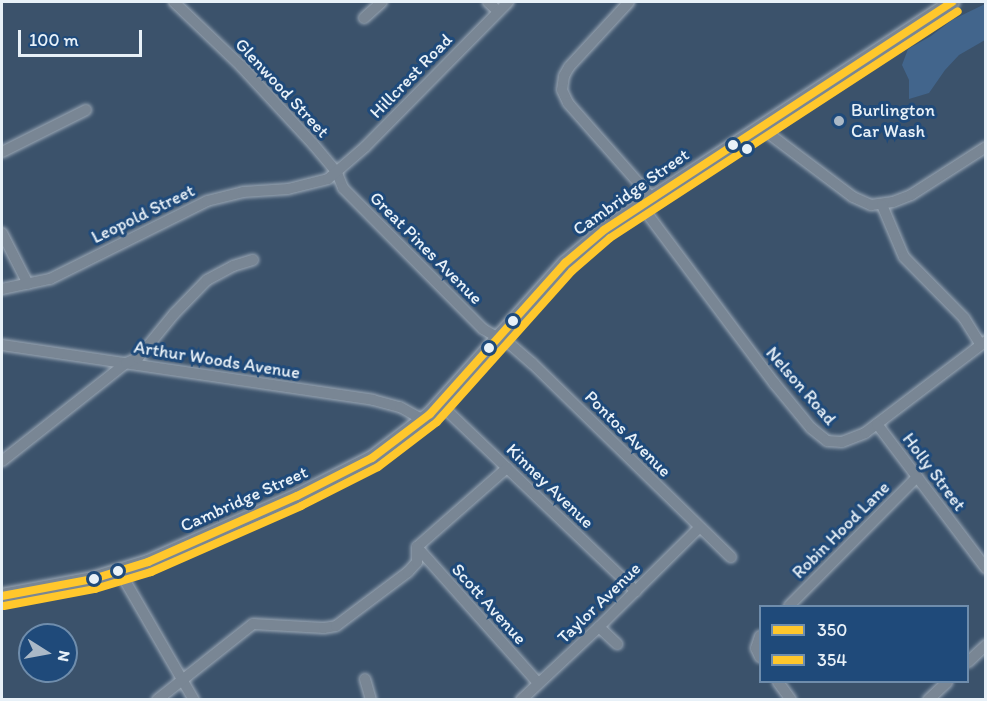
<!DOCTYPE html>
<style>
body{margin:0}
#map{position:relative;width:987px;height:701px;overflow:hidden;background:#3b526b;font-family:Itim,sans-serif}
div>[style]{position:absolute}
.green>*{inset:0;background:#42658c}
.roads{filter:drop-shadow(0 0 2px #9da9b6) drop-shadow(0 0 2px #9da9b6)}
.minor>*{height:10px;margin:-5px;padding:0 5px;transform-origin:5px;border-radius:5px;background:#798694}
.major>*{height:14px;margin:-7px;padding:0 7px;transform-origin:7px;border-radius:7px;background:#798694}
.bus-1>*{height:8px;margin:-4px;padding:0 4px;transform-origin:4px;border-radius:4px;background:#ffc72c}
.bus-2>*{height:8px;margin:-4px;padding:0 4px;transform-origin:4px;border-radius:4px;background:#ffc72c}
.dots>*{width:16px;height:16px;translate:-50% -50%;box-sizing:border-box;border:3px solid #1f4a7a;border-radius:50%}
span{translate:-50% -50%;white-space:nowrap;text-align:center;line-height:1.15;-webkit-text-stroke:6px #1f4a7a;paint-order:stroke}
.street-label{font-size:18px;color:#e8f1f8}
.poi-label{font-size:18px;color:#e8f1f8}
.left{translate:0 -50%;text-align:left}
.frame{position:absolute;inset:0;border:3px solid #e8f1f8;pointer-events:none}
.legend{position:absolute;left:759px;top:605px;width:210px;height:78px;box-sizing:border-box;background:#1f4a7a;border:2px solid #6f8dac;margin:0;padding:8px 10px;list-style:none;font-size:18px;color:#e8f1f8}
.legend li{display:flex;align-items:center;gap:12px;height:30px}
.legend b{width:30px;border:2px solid #6f8dac}
.north{position:absolute;left:18px;top:623px;width:60px;height:60px;box-sizing:border-box;background:#1f4a7a;border:2px solid #6f8dac;border-radius:50%;rotate:101deg;font-size:16px;font-weight:700;line-height:24px;text-align:center;color:#e8f1f8}
.north::after{content:'';display:block;margin:auto;width:21px;height:27px;background:#abb9c7;clip-path:polygon(50% 0,100% 100%,50% 72%,0 100%)}
.scale{position:absolute;left:18px;top:30px;width:124px;height:27px;box-sizing:border-box;border:3px solid #e8f1f8;border-top:0;padding-left:8px;font-size:18px;line-height:21px;white-space:nowrap;color:#e8f1f8;-webkit-text-stroke:4px #1f4a7a;paint-order:stroke}
</style>
<div id="map">
<div class="green">
<i style="clip-path:polygon(985px 4px,985px 40px,959px 55px,945px 70px,929px 93px,909px 99px,909px 80px,902px 65px,908px 49px,931px 36px,952px 20px)"></i>
</div>
<div class="roads">
<div class="minor">
<i style="left:174px;top:2px;width:93px;rotate:43.7deg"></i>
<i style="left:241px;top:66px;width:106px;rotate:47.3deg"></i>
<i style="left:313px;top:144px;width:38px;rotate:50deg"></i>
<i style="left:337px;top:173px;width:16px;rotate:68deg"></i>
<i style="left:343px;top:188px;width:199px;rotate:45.2deg"></i>
<i style="left:483px;top:329px;width:32px;rotate:30deg"></i>
<i style="left:511px;top:345px;width:28px;rotate:41deg"></i>
<i style="left:532px;top:363px;width:278px;rotate:44.3deg"></i>
<i style="left:488px;top:2px;width:13px;rotate:42deg"></i>
<i style="left:629px;top:2px;width:88px;rotate:132.7deg"></i>
<i style="left:569px;top:67px;width:10px;rotate:119deg"></i>
<i style="left:564px;top:76px;width:14px;rotate:98deg"></i>
<i style="left:562px;top:90px;width:14px;rotate:65deg"></i>
<i style="left:568px;top:103px;width:125px;rotate:48.6deg"></i>
<i style="left:364px;top:18px;width:24px;rotate:-42deg"></i>
<i style="left:760px;top:127px;width:116px;rotate:37deg"></i>
<i style="left:853px;top:197px;width:20px;rotate:24deg"></i>
<i style="left:871px;top:205px;width:22px;rotate:-8deg"></i>
<i style="left:893px;top:202px;width:19px;rotate:-21deg"></i>
<i style="left:911px;top:195px;width:89px;rotate:-32.6deg"></i>
<i style="left:2px;top:152px;width:94px;rotate:-26.6deg"></i>
<i style="left:640px;top:204px;width:224px;rotate:53.2deg"></i>
<i style="left:774px;top:383px;width:58px;rotate:50.6deg"></i>
<i style="left:811px;top:428px;width:21px;rotate:39deg"></i>
<i style="left:827px;top:441px;width:15px;rotate:4deg"></i>
<i style="left:842px;top:442px;width:25px;rotate:-21deg"></i>
<i style="left:865px;top:433px;width:152px;rotate:-37.2deg"></i>
<i style="left:882px;top:205px;width:56px;rotate:67.1deg"></i>
<i style="left:904px;top:257px;width:86px;rotate:45.5deg"></i>
<i style="left:964px;top:318px;width:31px;rotate:58deg"></i>
<i style="left:2px;top:233px;width:57px;rotate:63deg"></i>
<i style="left:2px;top:289px;width:49px;rotate:-11.8deg"></i>
<i style="left:50px;top:279px;width:175px;rotate:-26.4deg"></i>
<i style="left:207px;top:201px;width:37px;rotate:-14deg"></i>
<i style="left:243px;top:192px;width:45px;rotate:-3.8deg"></i>
<i style="left:288px;top:189px;width:41px;rotate:-14deg"></i>
<i style="left:328px;top:179px;width:49px;rotate:-40.9deg"></i>
<i style="left:365px;top:147px;width:204px;rotate:-45.4deg"></i>
<i style="left:2px;top:345px;width:375px;rotate:8.4deg"></i>
<i style="left:373px;top:400px;width:28px;rotate:15deg"></i>
<i style="left:400px;top:407px;width:26px;rotate:29deg"></i>
<i style="left:440px;top:404px;width:271px;rotate:43.7deg"></i>
<i style="left:877px;top:424px;width:181px;rotate:52.9deg"></i>
<i style="left:2px;top:461px;width:158px;rotate:-38.3deg"></i>
<i style="left:126px;top:363px;width:13px;rotate:-23deg"></i>
<i style="left:138px;top:358px;width:57px;rotate:-50.7deg"></i>
<i style="left:174px;top:314px;width:47px;rotate:-45.9deg"></i>
<i style="left:207px;top:280px;width:30px;rotate:-28deg"></i>
<i style="left:233px;top:266px;width:21px;rotate:-17deg"></i>
<i style="left:417px;top:547px;width:182px;rotate:48.3deg"></i>
<i style="left:417px;top:547px;width:120px;rotate:-41.3deg"></i>
<i style="left:120px;top:572px;width:148px;rotate:60deg"></i>
<i style="left:789px;top:606px;width:182px;rotate:-45.2deg"></i>
<i style="left:599px;top:627px;width:25px;rotate:43deg"></i>
<i style="left:760px;top:636px;width:13px;rotate:108deg"></i>
<i style="left:756px;top:648px;width:10px;rotate:66deg"></i>
<i style="left:968px;top:662px;width:25px;rotate:-43deg"></i>
<i style="left:365px;top:679px;width:22px;rotate:74deg"></i>
<i style="left:778px;top:682px;width:22px;rotate:54deg"></i>
<i style="left:157px;top:700px;width:122px;rotate:-38.4deg"></i>
<i style="left:253px;top:624px;width:71px;rotate:3.2deg"></i>
<i style="left:324px;top:628px;width:12px;rotate:-9deg"></i>
<i style="left:336px;top:626px;width:90px;rotate:-36.9deg"></i>
<i style="left:408px;top:572px;width:13px;rotate:-48deg"></i>
<i style="left:417px;top:562px;width:15px;rotate:-90deg"></i>
<i style="left:521px;top:700px;width:107px;rotate:-43.1deg"></i>
<i style="left:599px;top:627px;width:141px;rotate:-44.7deg"></i>
<i style="left:928px;top:700px;width:26px;rotate:-43deg"></i>
</div>
<div class="major">
<i style="left:2px;top:596px;width:93px;rotate:-10.6deg"></i>
<i style="left:93px;top:579px;width:58px;rotate:-17.2deg"></i>
<i style="left:148px;top:562px;width:163px;rotate:-23.9deg"></i>
<i style="left:297px;top:496px;width:84px;rotate:-26.9deg"></i>
<i style="left:372px;top:458px;width:73px;rotate:-37.2deg"></i>
<i style="left:430px;top:414px;width:203px;rotate:-48.2deg"></i>
<i style="left:565px;top:263px;width:51px;rotate:-40.2deg"></i>
<i style="left:604px;top:230px;width:416px;rotate:-33.2deg"></i>
</div>
</div>
<div class="bus-1">
<i style="left:2px;top:596px;width:93px;rotate:-10.6deg"></i>
<i style="left:93px;top:579px;width:58px;rotate:-17.2deg"></i>
<i style="left:148px;top:562px;width:163px;rotate:-23.9deg"></i>
<i style="left:297px;top:496px;width:84px;rotate:-26.9deg"></i>
<i style="left:372px;top:458px;width:73px;rotate:-37.2deg"></i>
<i style="left:430px;top:414px;width:203px;rotate:-48.2deg"></i>
<i style="left:565px;top:263px;width:51px;rotate:-40.2deg"></i>
<i style="left:604px;top:230px;width:416px;rotate:-33.2deg"></i>
</div>
<div class="bus-2">
<i style="left:4px;top:606px;width:93px;rotate:-10.6deg"></i>
<i style="left:95px;top:589px;width:59px;rotate:-16.9deg"></i>
<i style="left:151px;top:572px;width:164px;rotate:-23.7deg"></i>
<i style="left:301px;top:506px;width:86px;rotate:-26.9deg"></i>
<i style="left:378px;top:467px;width:74px;rotate:-37.3deg"></i>
<i style="left:437px;top:422px;width:203px;rotate:-48.2deg"></i>
<i style="left:572px;top:271px;width:50px;rotate:-41deg"></i>
<i style="left:610px;top:238px;width:415px;rotate:-33.1deg"></i>
</div>
<div class="dots">
<i style="left:839px;top:121px;background:#abb9c7"></i>
<i style="left:733px;top:145px;background:#e8f1f8"></i>
<i style="left:747px;top:149px;background:#e8f1f8"></i>
<i style="left:513px;top:321px;background:#e8f1f8"></i>
<i style="left:489px;top:348px;background:#e8f1f8"></i>
<i style="left:118px;top:571px;background:#e8f1f8"></i>
<i style="left:94px;top:579px;background:#e8f1f8"></i>
</div>
<div class="street-label">
<span style="left:411px;top:76px;rotate:-46deg">Hillcrest Road</span>
<span style="left:282px;top:88px;rotate:47deg">Glenwood Street</span>
<span style="left:631px;top:192px;rotate:-35deg">Cambridge Street</span>
<span style="left:143px;top:214px;rotate:-26deg">Leopold Street</span>
<span style="left:426px;top:248px;rotate:45deg">Great Pines Avenue</span>
<span style="left:217px;top:360px;rotate:9deg">Arthur Woods Avenue</span>
<span style="left:801px;top:386px;rotate:49deg">Nelson Road</span>
<span style="left:628px;top:434px;rotate:45deg">Pontos Avenue</span>
<span style="left:934px;top:472px;rotate:53deg">Holly Street</span>
<span style="left:550px;top:486px;rotate:44deg">Kinney Avenue</span>
<span style="left:244px;top:499px;rotate:-24deg">Cambridge Street</span>
<span style="left:841px;top:530px;rotate:-45deg">Robin Hood Lane</span>
<span style="left:599px;top:603px;rotate:-44deg">Taylor Avenue</span>
<span style="left:489px;top:604px;rotate:48deg">Scott Avenue</span>
</div>
<div class="poi-label">
<span class="left" style="left:851px;top:121px">Burlington<br>Car Wash</span>
</div>
<div class="frame"></div>
<ul class="legend">
<li><b style="height:8px;background:#ffc72c"></b>350</li>
<li><b style="height:8px;background:#ffc72c"></b>354</li>
</ul>
<div class="north">N</div>
<div class="scale">100 m</div>
</div>
